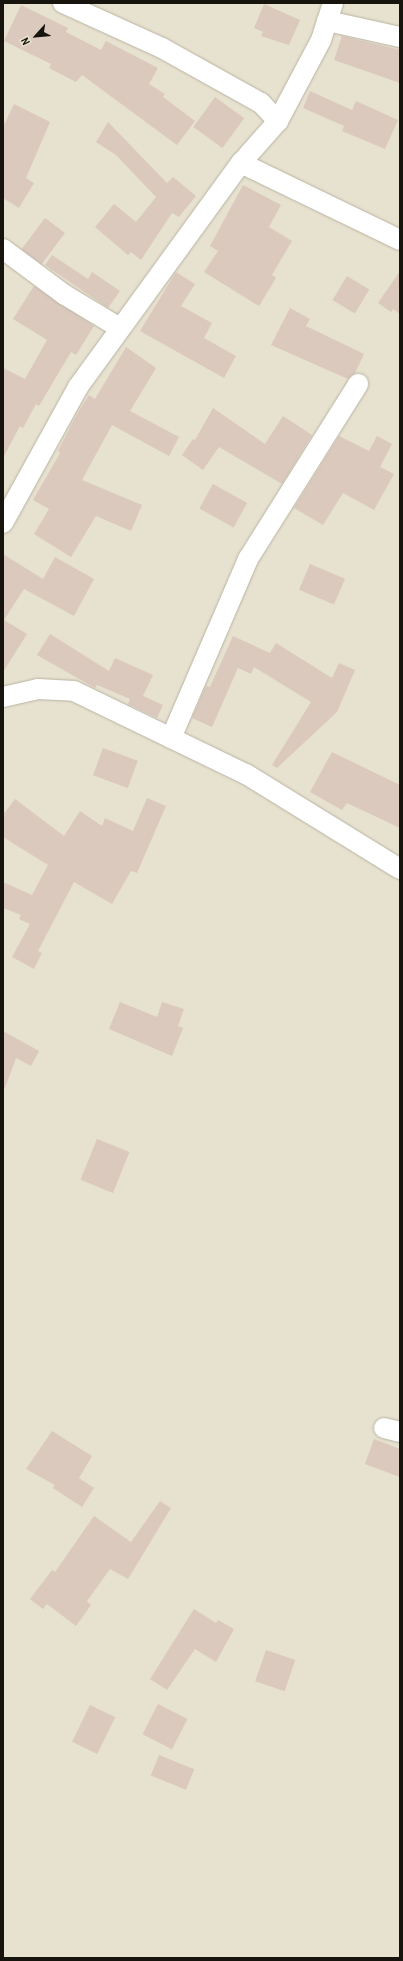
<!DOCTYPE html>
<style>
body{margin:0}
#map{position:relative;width:403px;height:1961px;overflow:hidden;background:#e7e1cf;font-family:"Archivo Narrow",sans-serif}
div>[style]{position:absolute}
.building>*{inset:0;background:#dbc9be;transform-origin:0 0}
.roads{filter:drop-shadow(0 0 1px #b9b3a2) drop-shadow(0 0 1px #b9b3a2)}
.street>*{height:20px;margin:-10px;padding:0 10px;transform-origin:10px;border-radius:10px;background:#fff}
span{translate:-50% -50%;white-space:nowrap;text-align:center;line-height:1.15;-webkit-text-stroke:3.5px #e7e1cf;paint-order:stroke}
.frame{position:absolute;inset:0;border:4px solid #17140e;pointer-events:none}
.north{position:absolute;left:16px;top:16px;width:40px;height:40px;-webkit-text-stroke:3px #e7e1cf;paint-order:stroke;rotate:243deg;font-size:11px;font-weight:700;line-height:16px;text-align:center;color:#17140e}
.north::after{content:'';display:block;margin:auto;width:14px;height:18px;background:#17140e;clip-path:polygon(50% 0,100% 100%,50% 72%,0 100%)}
</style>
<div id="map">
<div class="building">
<i style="clip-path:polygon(264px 4px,300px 20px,289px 45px,261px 36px,263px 32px,254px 28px)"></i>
<i style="clip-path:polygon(21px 5px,68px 28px,66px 32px,101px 50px,106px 41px,158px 68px,149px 84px,165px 94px,163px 97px,195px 121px,177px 145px,82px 75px,76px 82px,49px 68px,51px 64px,4px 41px)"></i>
<i style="clip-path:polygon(342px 36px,400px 50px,400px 83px,334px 60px)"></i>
<i style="clip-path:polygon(310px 91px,352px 110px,356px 101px,398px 120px,385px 149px,342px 131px,344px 126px,303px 108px)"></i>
<i style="left:215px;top:97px;width:36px;height:37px;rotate:36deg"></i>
<i style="clip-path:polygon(14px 104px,50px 122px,26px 178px,34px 183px,19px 208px,3px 198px,3px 127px)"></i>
<i style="clip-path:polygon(108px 122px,167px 183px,173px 177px,196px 196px,179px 217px,172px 213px,141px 260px,131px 252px,128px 255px,95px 227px,114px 204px,136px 222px,156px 197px,116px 155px,96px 142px)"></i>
<i style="clip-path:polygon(243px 185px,281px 205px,269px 227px,292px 241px,272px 275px,276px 278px,259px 306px,204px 272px,218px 251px,210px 246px)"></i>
<i style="left:45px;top:218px;width:25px;height:39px;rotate:37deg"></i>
<i style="clip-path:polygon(52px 255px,88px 279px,92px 272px,120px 291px,108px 308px,45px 265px)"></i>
<i style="clip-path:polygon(400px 271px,400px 314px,393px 309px,391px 312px,378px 303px)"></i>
<i style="clip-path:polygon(176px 272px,195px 284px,181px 306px,212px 323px,204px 338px,236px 356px,224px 378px,140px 331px)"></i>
<i style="left:347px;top:276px;width:26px;height:28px;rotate:31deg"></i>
<i style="clip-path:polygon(34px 286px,94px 326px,76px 355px,71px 352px,39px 406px,36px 404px,23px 428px,20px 426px,3px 458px,3px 368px,25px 379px,47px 340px,13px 319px)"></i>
<i style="clip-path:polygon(290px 308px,310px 319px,306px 326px,364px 354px,355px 373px,348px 379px,271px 345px)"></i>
<i style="clip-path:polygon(126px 347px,156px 368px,130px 411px,179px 437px,169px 456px,112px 425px,82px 480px,142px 505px,131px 531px,96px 516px,71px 557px,34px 534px,49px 509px,33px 500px,60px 453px,58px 451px,76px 416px,89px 395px,95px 399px)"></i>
<i style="clip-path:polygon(213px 408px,265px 444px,283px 416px,312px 435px,282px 484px,219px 447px,203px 470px,182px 455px,193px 439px,195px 440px)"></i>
<i style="clip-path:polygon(339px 436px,369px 451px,377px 436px,392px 444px,380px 467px,394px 474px,374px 510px,343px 493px,323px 525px,294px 508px)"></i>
<i style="left:213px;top:484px;width:39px;height:28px;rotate:29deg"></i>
<i style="clip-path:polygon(3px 554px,43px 579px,55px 557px,94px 579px,74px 616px,24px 589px,4px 620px,27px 634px,3px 672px)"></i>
<i style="left:310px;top:564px;width:38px;height:28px;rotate:23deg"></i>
<i style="clip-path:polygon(50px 634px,109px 671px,115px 658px,153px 675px,143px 696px,163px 705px,157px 718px,128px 704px,130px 699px,97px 685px,95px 688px,37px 655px)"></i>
<i style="clip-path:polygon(233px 636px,270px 653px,276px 643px,332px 678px,339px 663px,355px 670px,337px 712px,277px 768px,272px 765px,311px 702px,254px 667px,251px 674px,238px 668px,212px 727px,192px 718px,206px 686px,210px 687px)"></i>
<i style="left:103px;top:748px;width:37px;height:29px;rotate:20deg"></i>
<i style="clip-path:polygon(332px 752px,400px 785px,400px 828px,347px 803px,342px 810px,310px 792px)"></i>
<i style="clip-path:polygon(147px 798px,166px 806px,137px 873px,131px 871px,112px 904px,74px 882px,38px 951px,42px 953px,34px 969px,12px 957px,30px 924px,19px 919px,21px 915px,3px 908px,3px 882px,32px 895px,48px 865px,3px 837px,3px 815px,15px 799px,64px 836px,80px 811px,102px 826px,105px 818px,133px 831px)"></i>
<i style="clip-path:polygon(120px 1002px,157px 1017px,162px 1002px,184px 1009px,178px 1026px,183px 1028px,172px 1056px,109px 1029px)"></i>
<i style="clip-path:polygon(3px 1031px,39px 1051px,31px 1066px,16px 1058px,5px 1088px,3px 1087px)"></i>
<i style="left:97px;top:1139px;width:35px;height:44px;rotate:22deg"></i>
<i style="clip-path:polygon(52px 1431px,92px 1456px,79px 1478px,94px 1488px,82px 1507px,53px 1488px,55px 1485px,26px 1469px)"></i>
<i style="clip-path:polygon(374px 1439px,400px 1449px,400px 1477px,365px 1464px)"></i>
<i style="clip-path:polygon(160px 1501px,171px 1508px,128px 1579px,110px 1569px,87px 1601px,91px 1605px,76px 1626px,47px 1604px,43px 1609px,30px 1599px,52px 1570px,55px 1572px,94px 1516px,131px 1542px)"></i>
<i style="clip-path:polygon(194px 1609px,216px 1623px,218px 1620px,234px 1629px,216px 1662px,195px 1649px,167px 1690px,150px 1679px)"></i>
<i style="left:266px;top:1650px;width:31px;height:33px;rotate:19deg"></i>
<i style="left:158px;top:1704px;width:33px;height:34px;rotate:27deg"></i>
<i style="left:90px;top:1705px;width:28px;height:41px;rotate:26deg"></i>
<i style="left:159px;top:1755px;width:38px;height:22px;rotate:22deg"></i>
</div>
<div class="roads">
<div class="street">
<i style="left:63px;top:3px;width:109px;rotate:24.4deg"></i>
<i style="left:162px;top:48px;width:113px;rotate:29.1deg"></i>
<i style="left:261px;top:103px;width:25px;rotate:47deg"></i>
<i style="left:327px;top:21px;width:75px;rotate:12.4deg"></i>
<i style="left:241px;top:163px;width:177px;rotate:25.8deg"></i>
<i style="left:3px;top:249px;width:77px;rotate:36.6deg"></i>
<i style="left:65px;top:295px;width:64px;rotate:31deg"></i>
<i style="left:3px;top:523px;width:155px;rotate:-61.1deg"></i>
<i style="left:78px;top:387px;width:277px;rotate:-54deg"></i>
<i style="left:241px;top:163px;width:56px;rotate:-48.6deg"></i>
<i style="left:278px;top:121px;width:92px;rotate:-62deg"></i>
<i style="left:321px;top:40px;width:39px;rotate:-72deg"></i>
<i style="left:3px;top:697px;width:36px;rotate:-13deg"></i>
<i style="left:38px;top:689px;width:36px;rotate:3deg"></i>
<i style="left:74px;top:691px;width:191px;rotate:25.8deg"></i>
<i style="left:246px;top:774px;width:181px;rotate:31.7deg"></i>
<i style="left:171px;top:738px;width:195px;rotate:-66.7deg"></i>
<i style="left:248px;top:559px;width:207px;rotate:-57.8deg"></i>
<i style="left:384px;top:1428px;width:16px;rotate:14deg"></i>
</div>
</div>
<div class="frame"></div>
<div class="north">N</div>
</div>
